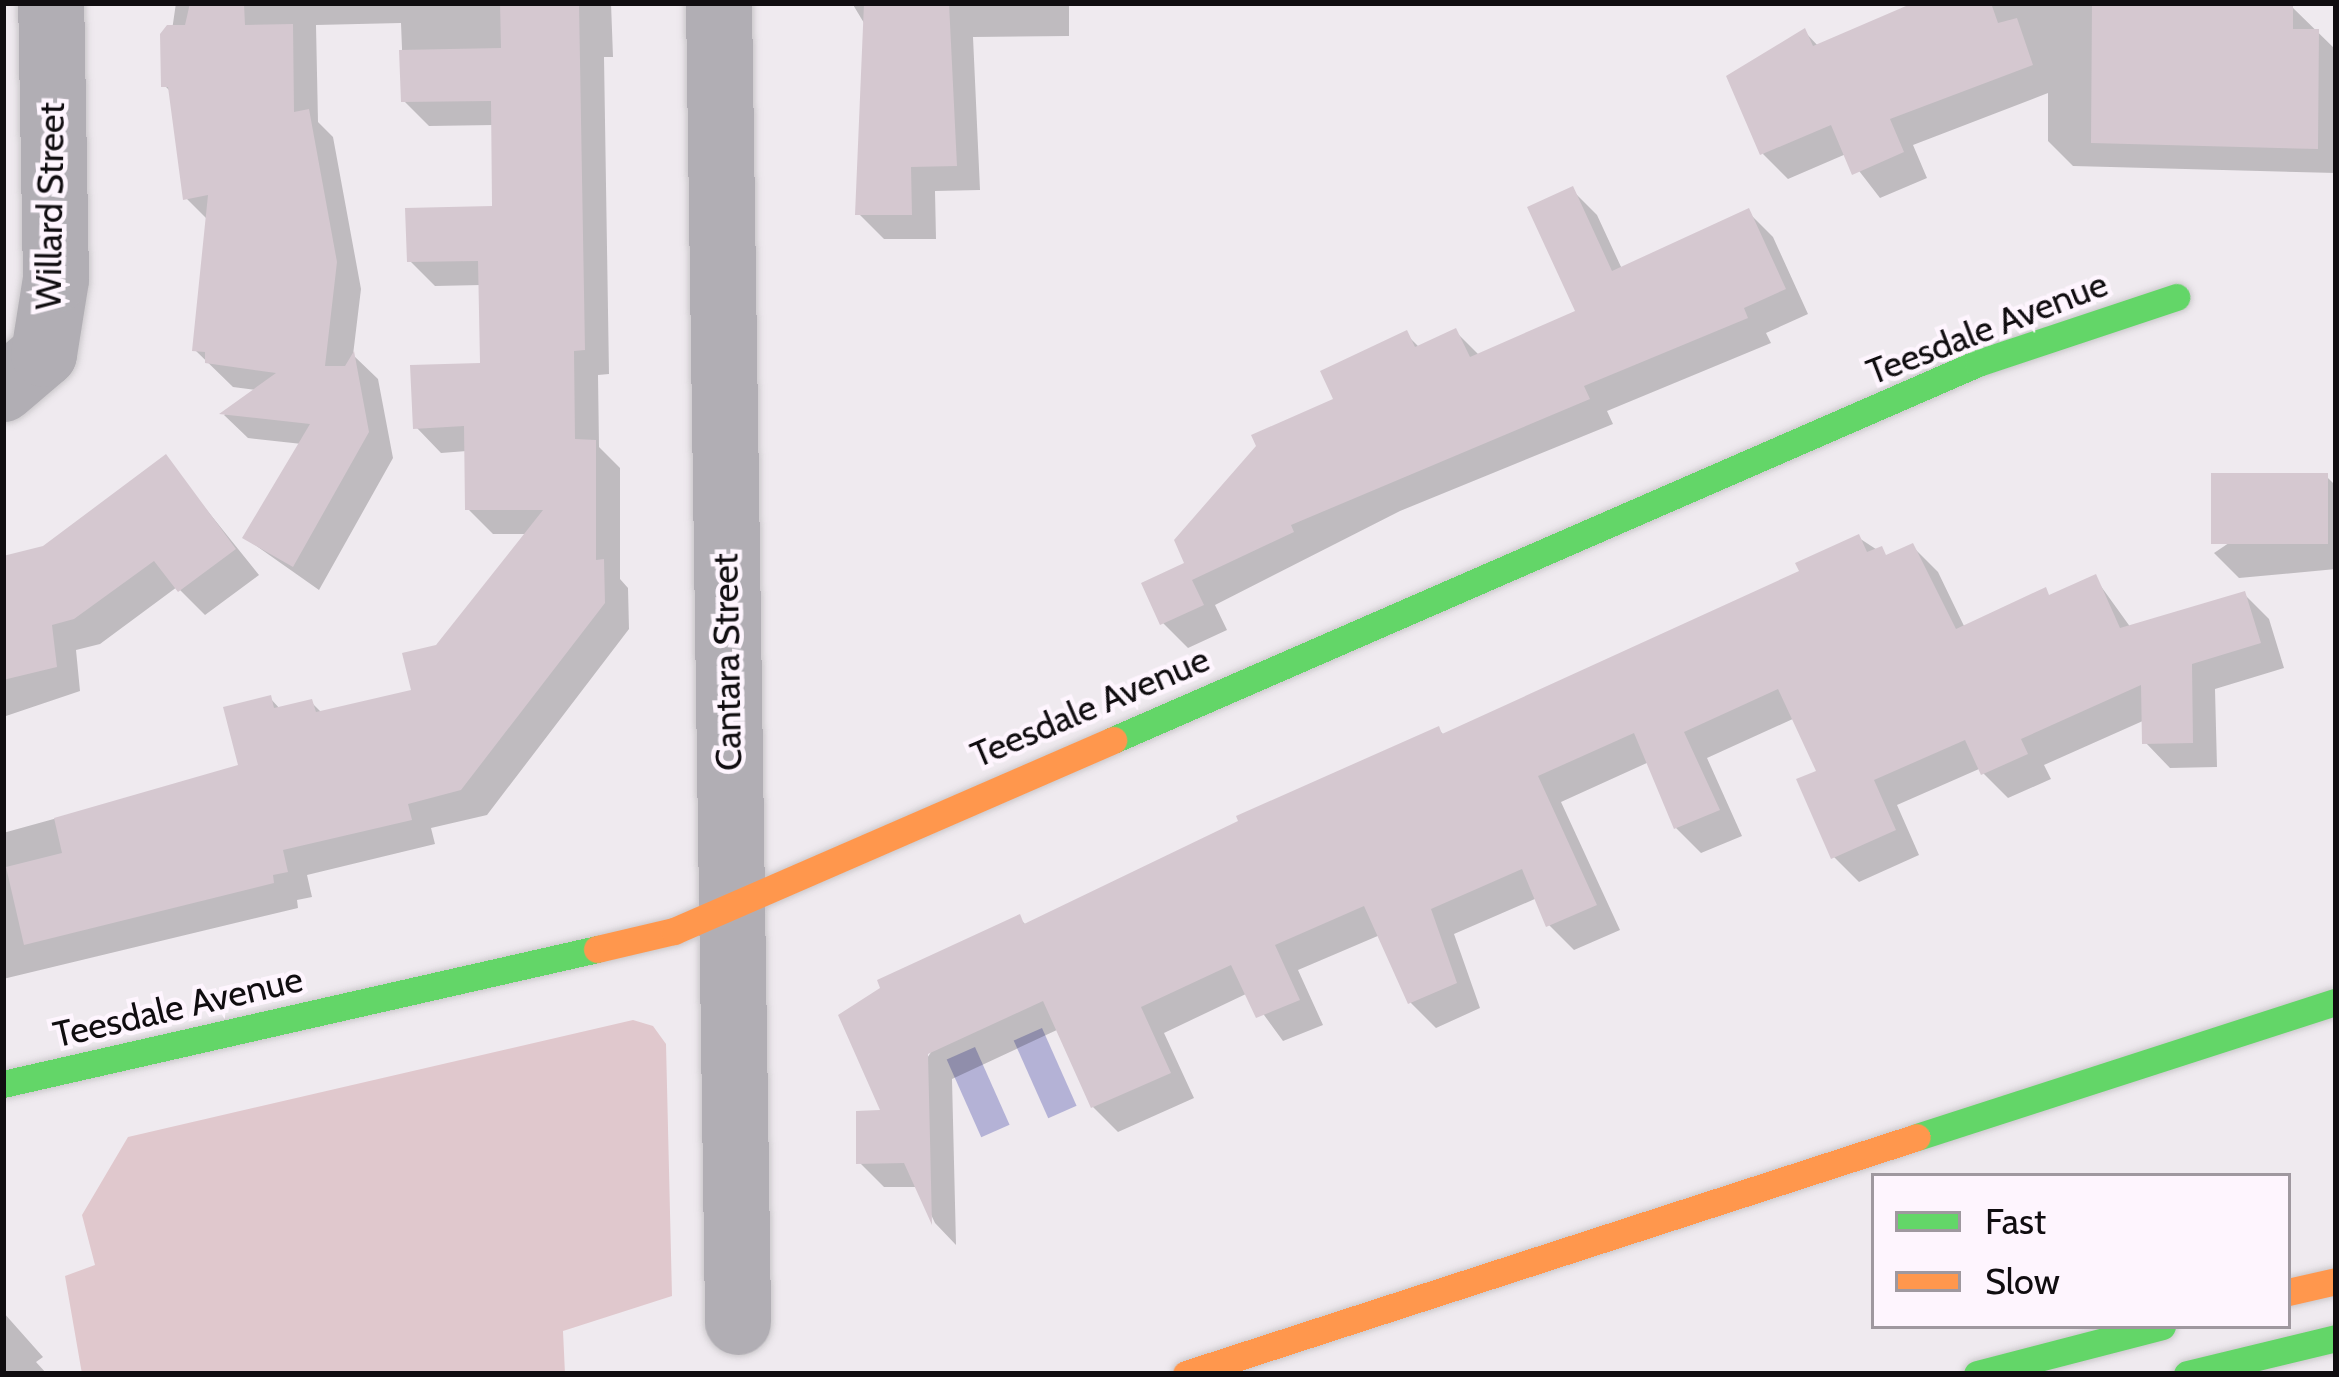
<!DOCTYPE html>
<style>
body{margin:0}
#map{position:relative;width:2339px;height:1377px;overflow:hidden;background:#efeaef;font-family:Cabin,sans-serif}
div>[style]{position:absolute}
.green>*{inset:0;background:#e0c8cd}
.water>*{inset:0;background:#b4b2d6;transform-origin:0 0}
.shadow>*{inset:0;background:#0003}
.building>*{inset:0;background:#d5c8d0;transform-origin:0 0}
.roads{filter:drop-shadow(0 0 3px #cac7ca) drop-shadow(0 0 3px #cac7ca)}
.street>*{height:66px;margin:-33px;padding:0 33px;transform-origin:33px;border-radius:33px;background:#b1aeb4}
.fast>*{height:27px;margin:-13.5px;padding:0 13.5px;transform-origin:13.5px;border-radius:13.5px;background:#63d668}
.slow>*{height:27px;margin:-13.5px;padding:0 13.5px;transform-origin:13.5px;border-radius:13.5px;background:#ff974d}
span{translate:-50% -50%;white-space:nowrap;text-align:center;line-height:1.15;-webkit-text-stroke:9px #fef5fe;paint-order:stroke}
.street-label{font-size:36px;color:#100d10}
.frame{position:absolute;inset:0;border:6px solid #100d10;pointer-events:none}
.legend{position:absolute;left:1871px;top:1173px;width:420px;height:156px;box-sizing:border-box;background:#fef5fe;border:3px solid #9f989f;margin:0;padding:15px 21px;list-style:none;font-size:36px;color:#100d10}
.legend li{display:flex;align-items:center;gap:24px;height:60px}
.legend b{width:60px;border:3px solid #9f989f}
</style>
<div id="map">
<div class="green">
<i style="clip-path:polygon(633px 1020px,653px 1026px,666px 1044px,672px 1296px,563px 1331px,565px 1374px,82px 1374px,65px 1276px,95px 1265px,82px 1215px,128px 1137px)"></i>
</div>
<div class="water">
<i style="left:1042px;top:1028px;width:85px;height:31px;rotate:66deg"></i>
<i style="left:975px;top:1047px;width:85px;height:31px;rotate:66deg"></i>
</div>
<div class="shadow">
<i style="clip-path:polygon(176px 3px,611px 3px,613px 57px,604px 57px,609px 374px,598px 375px,599px 447px,620px 468px,620px 579px,628px 588px,629px 629px,487px 815px,431px 828px,435px 844px,307px 875px,312px 897px,297px 900px,298px 908px,3px 979px,3px 833px,242px 767px,270px 698px,281px 710px,311px 702px,323px 714px,415px 692px,438px 648px,528px 534px,493px 534px,468px 509px,467px 451px,441px 453px,416px 427px,483px 366px,481px 285px,435px 286px,410px 261px,496px 209px,494px 125px,429px 126px,404px 101px,401px 23px,316px 25px,318px 122px,333px 137px,361px 289px,353px 355px,378px 379px,393px 458px,319px 590px,245px 538px,302px 444px,248px 438px,224px 415px,257px 390px,233px 387px,195px 350px,209px 221px,186px 198px,172px 93px,164px 85px)"></i>
<i style="clip-path:polygon(852px 3px,1069px 3px,1069px 36px,973px 37px,980px 190px,935px 191px,936px 239px,884px 239px,859px 214px,867px 28px)"></i>
<i style="clip-path:polygon(1905px 3px,2291px 6px,2336px 50px,2336px 173px,2073px 166px,2048px 141px,2048px 93px,1913px 145px,1927px 178px,1880px 198px,1846px 154px,1788px 179px,1763px 154px,1805px 32px,1819px 47px,1907px 9px)"></i>
<i style="clip-path:polygon(1572px 190px,1597px 215px,1622px 269px,1748px 212px,1773px 237px,1808px 314px,1766px 333px,1771px 343px,1607px 411px,1613px 424px,1400px 511px,1215px 605px,1227px 630px,1188px 648px,1163px 623px,1188px 564px,1406px 334px,1420px 348px,1456px 332px,1480px 356px,1579px 313px)"></i>
<i style="clip-path:polygon(165px 458px,259px 575px,205px 615px,177px 587px,100px 644px,76px 650px,80px 691px,3px 717px,3px 560px,14px 571px)"></i>
<i style="clip-path:polygon(2327px 477px,2336px 486px,2336px 569px,2239px 578px,2214px 553px)"></i>
<i style="clip-path:polygon(1859px 538px,1888px 557px,1913px 547px,1938px 572px,1965px 628px,2095px 578px,2131px 628px,2244px 594px,2269px 619px,2284px 668px,2215px 689px,2217px 767px,2170px 768px,2145px 742px,2145px 720px,2044px 765px,2051px 779px,2008px 798px,1979px 769px,1897px 805px,1919px 855px,1859px 882px,1834px 857px,1820px 772px,1795px 718px,1707px 758px,1742px 836px,1701px 853px,1676px 828px,1649px 762px,1561px 802px,1620px 930px,1574px 950px,1549px 925px,1537px 898px,1454px 934px,1480px 1008px,1436px 1028px,1411px 1003px,1380px 935px,1298px 970px,1323px 1025px,1283px 1041px,1248px 993px,1164px 1033px,1194px 1098px,1118px 1132px,1093px 1107px,1059px 1029px,952px 1079px,956px 1245px,935px 1223px,918px 1187px,884px 1187px,859px 1162px,1019px 918px,1027px 926px,1438px 729px,1445px 736px,1803px 573px)"></i>
<i style="clip-path:polygon(3px 1312px,43px 1357px,36px 1362px,47px 1374px,3px 1374px)"></i>
</div>
<div class="building">
<i style="clip-path:polygon(190px 3px,244px 3px,245px 25px,293px 24px,294px 112px,309px 109px,337px 262px,325px 366px,345px 366px,354px 351px,369px 432px,293px 567px,242px 538px,310px 424px,219px 414px,276px 373px,205px 363px,205px 352px,192px 351px,208px 195px,183px 200px,168px 87px,161px 87px,160px 34px,167px 25px,185px 25px)"></i>
<i style="clip-path:polygon(500px 3px,579px 3px,585px 350px,574px 351px,575px 439px,596px 440px,596px 560px,604px 559px,605px 603px,461px 790px,408px 804px,412px 820px,283px 850px,288px 872px,273px 875px,274px 883px,24px 945px,6px 867px,62px 853px,54px 818px,238px 765px,223px 707px,271px 695px,274px 708px,312px 699px,316px 712px,411px 690px,402px 653px,436px 645px,543px 510px,465px 510px,464px 426px,413px 429px,410px 365px,480px 363px,478px 261px,407px 262px,405px 208px,492px 206px,491px 101px,401px 102px,399px 50px,501px 48px)"></i>
<i style="clip-path:polygon(864px 3px,949px 3px,957px 166px,911px 167px,912px 215px,855px 215px)"></i>
<i style="clip-path:polygon(1913px 3px,1991px 3px,1998px 23px,2017px 18px,2033px 65px,1890px 119px,1904px 152px,1852px 175px,1831px 125px,1760px 155px,1726px 76px,1805px 28px,1813px 46px)"></i>
<i style="clip-path:polygon(2092px 3px,2293px 3px,2293px 29px,2319px 29px,2318px 149px,2091px 143px)"></i>
<i style="clip-path:polygon(1573px 186px,1612px 271px,1749px 208px,1786px 289px,1744px 308px,1748px 318px,1584px 386px,1590px 399px,1291px 525px,1294px 532px,1192px 580px,1204px 605px,1160px 625px,1141px 583px,1184px 563px,1174px 540px,1256px 446px,1251px 435px,1333px 399px,1320px 371px,1407px 330px,1415px 347px,1456px 328px,1470px 357px,1575px 311px,1527px 207px)"></i>
<i style="clip-path:polygon(166px 454px,236px 549px,178px 592px,154px 561px,74px 619px,52px 625px,57px 667px,3px 680px,3px 556px,43px 546px)"></i>
<i style="left:2328px;top:473px;width:71px;height:117px;rotate:90deg"></i>
<i style="clip-path:polygon(1859px 534px,1867px 552px,1882px 546px,1886px 555px,1913px 543px,1956px 629px,2046px 587px,2049px 595px,2096px 574px,2120px 628px,2245px 591px,2261px 643px,2192px 664px,2193px 743px,2142px 744px,2141px 685px,2021px 739px,2028px 754px,1981px 775px,1965px 740px,1874px 780px,1896px 830px,1831px 859px,1796px 779px,1816px 771px,1778px 689px,1684px 732px,1720px 810px,1674px 829px,1634px 733px,1538px 776px,1597px 905px,1546px 927px,1522px 869px,1431px 909px,1457px 983px,1408px 1004px,1364px 906px,1275px 945px,1300px 1000px,1256px 1018px,1231px 965px,1141px 1007px,1171px 1073px,1091px 1108px,1043px 1001px,928px 1054px,932px 1225px,904px 1163px,856px 1164px,856px 1111px,880px 1110px,838px 1015px,880px 988px,877px 980px,1020px 914px,1024px 924px,1238px 821px,1236px 816px,1439px 726px,1442px 734px,1799px 571px,1795px 563px)"></i>
</div>
<div class="roads">
<div class="street">
<i style="left:719px;top:3px;width:1319px;rotate:89.17deg"></i>
<i style="left:3px;top:389px;width:54px;rotate:-40.5deg"></i>
<i style="left:44px;top:354px;width:76px;rotate:-80.9deg"></i>
<i style="left:56px;top:279px;width:276px;rotate:-91deg"></i>
</div>
<div class="fast">
<i style="left:1113px;top:740px;width:944px;rotate:-23.55deg"></i>
<i style="left:1978px;top:363px;width:209px;rotate:-18.4deg"></i>
<i style="left:3px;top:1084px;width:609px;rotate:-12.8deg"></i>
<i style="left:1917px;top:1137px;width:440px;rotate:-17.9deg"></i>
<i style="left:1977px;top:1374px;width:191px;rotate:-14.5deg"></i>
<i style="left:2187px;top:1374px;width:153px;rotate:-13.6deg"></i>
</div>
<div class="slow">
<i style="left:597px;top:949px;width:79px;rotate:-13.2deg"></i>
<i style="left:674px;top:931px;width:479px;rotate:-23.5deg"></i>
<i style="left:2288px;top:1292px;width:49px;rotate:-12.9deg"></i>
<i style="left:1186px;top:1374px;width:768px;rotate:-17.96deg"></i>
</div>
</div>
<div class="street-label">
<span style="left:50px;top:206px;rotate:-89deg">Willard Street</span>
<span style="left:1987px;top:328px;rotate:-21deg">Teesdale Avenue</span>
<span style="left:727px;top:662px;rotate:-91deg">Cantara Street</span>
<span style="left:1090px;top:707px;rotate:-23deg">Teesdale Avenue</span>
<span style="left:178px;top:1007px;rotate:-13deg">Teesdale Avenue</span>
</div>
<div class="frame"></div>
<ul class="legend">
<li><b style="height:15px;background:#63d668"></b>Fast</li>
<li><b style="height:15px;background:#ff974d"></b>Slow</li>
</ul>
</div>
